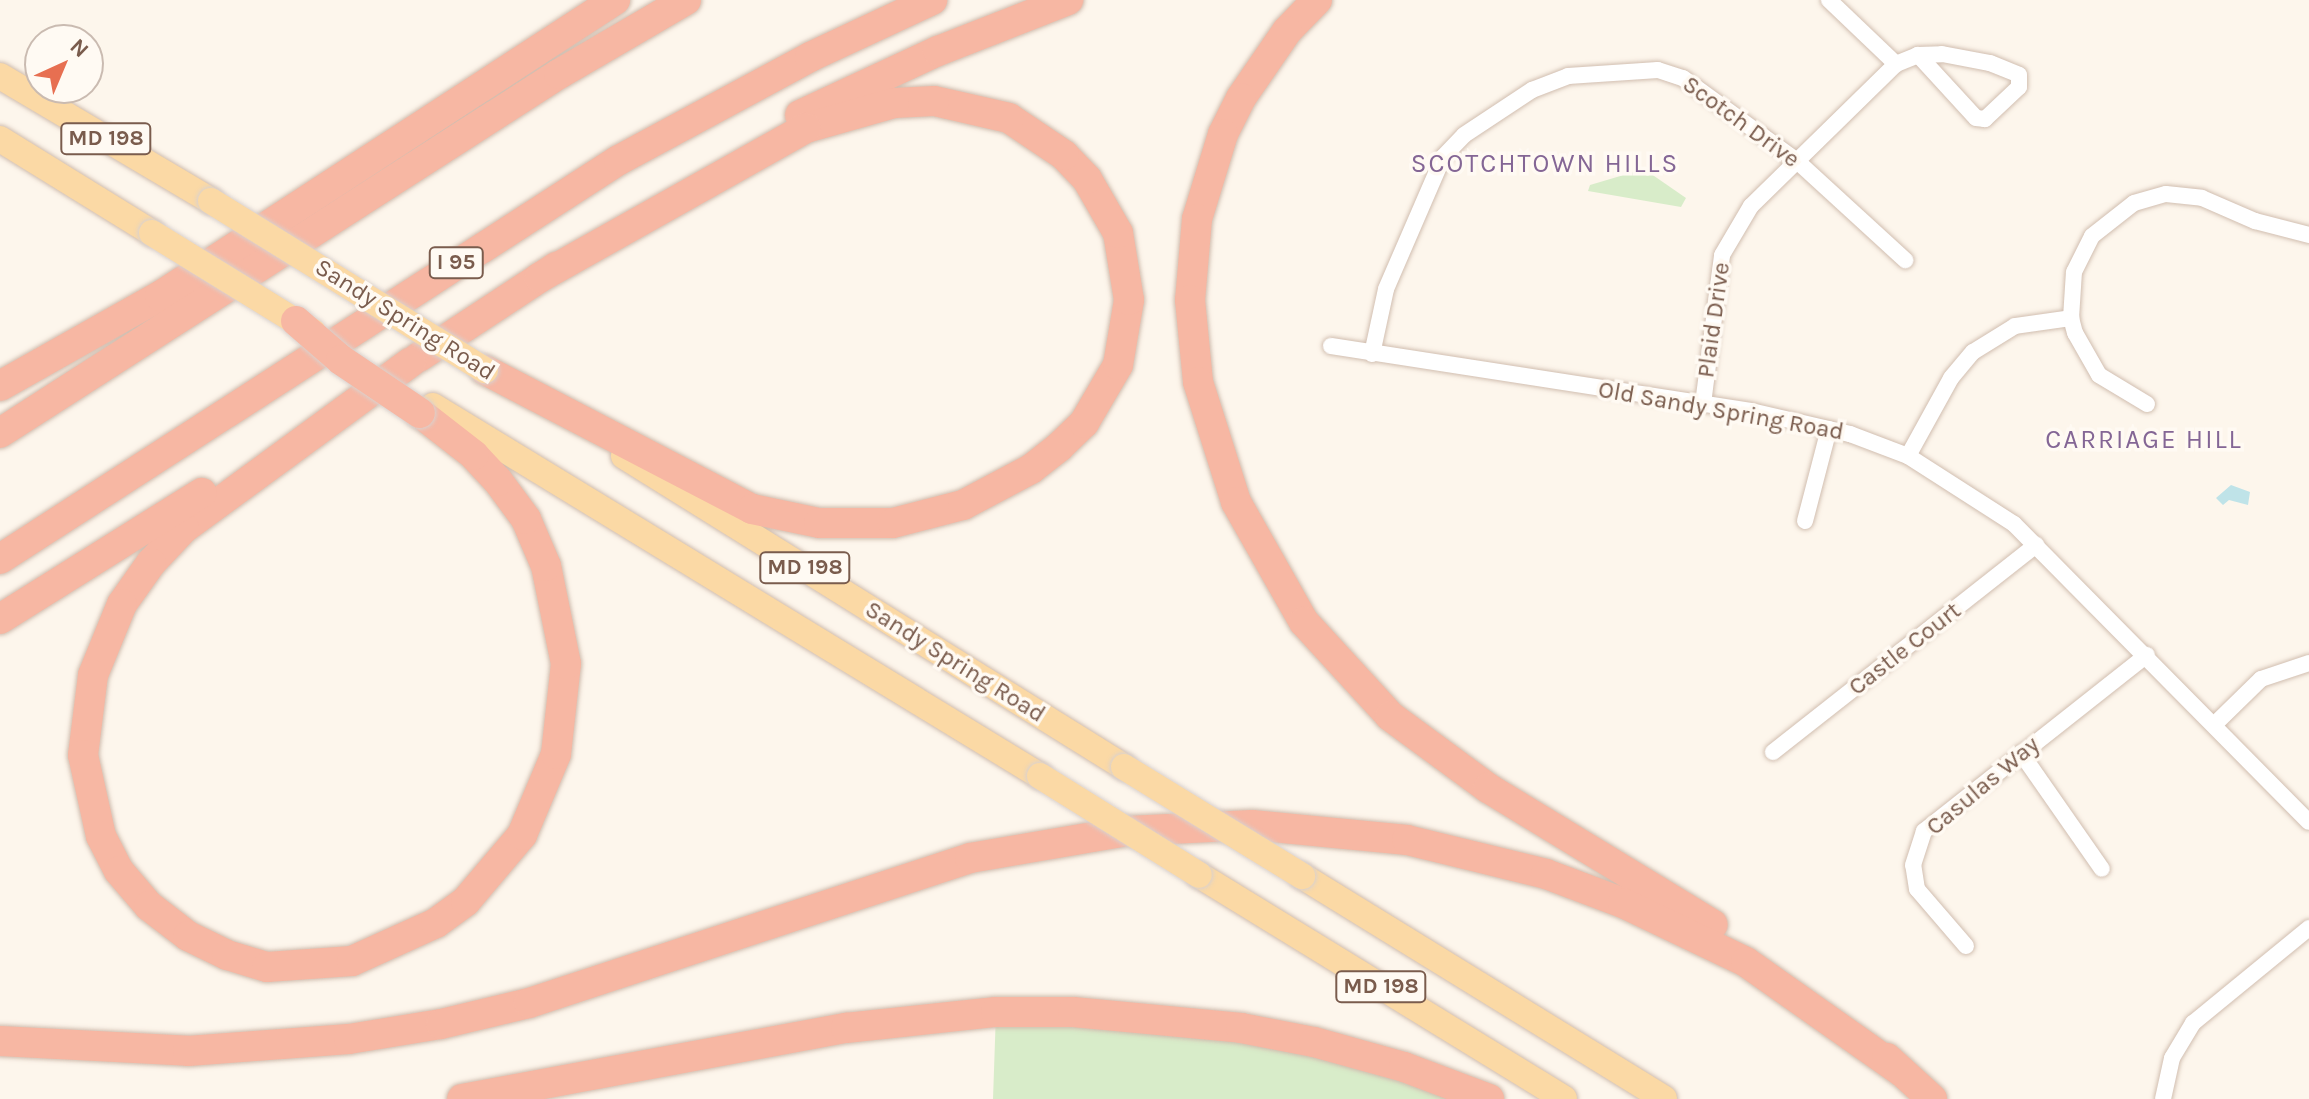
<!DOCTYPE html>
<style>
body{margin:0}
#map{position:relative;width:2309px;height:1099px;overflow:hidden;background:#fdf6ec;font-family:Karla,sans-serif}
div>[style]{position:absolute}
.green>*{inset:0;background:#d8ecc9}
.water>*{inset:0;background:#bfe3e8}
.roads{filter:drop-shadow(0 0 2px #d1beb0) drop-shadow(0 0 2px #d1beb0)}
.street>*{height:16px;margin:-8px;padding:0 8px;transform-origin:8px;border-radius:8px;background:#fff}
.primary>*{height:26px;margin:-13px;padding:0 13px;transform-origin:13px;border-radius:13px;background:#fbd9a5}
.highway>*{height:30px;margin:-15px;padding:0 15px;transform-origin:15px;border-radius:15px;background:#f7b7a3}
.bridges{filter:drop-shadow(0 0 2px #dad1cd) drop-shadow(0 0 2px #dad1cd)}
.primary-bridge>*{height:26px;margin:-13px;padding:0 13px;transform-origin:13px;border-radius:13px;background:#fbd9a5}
.highway-bridge>*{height:30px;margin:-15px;padding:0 15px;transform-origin:15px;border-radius:15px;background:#f7b7a3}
span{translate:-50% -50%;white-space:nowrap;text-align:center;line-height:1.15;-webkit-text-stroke:7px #fffaf3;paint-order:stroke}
.shield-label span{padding:2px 6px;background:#fffaf3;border:2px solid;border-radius:6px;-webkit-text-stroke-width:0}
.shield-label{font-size:22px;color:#7a5c4d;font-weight:700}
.street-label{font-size:24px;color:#7a5c4d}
.neighbourhood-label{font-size:26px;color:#846695;letter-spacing:2px}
.north{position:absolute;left:24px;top:24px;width:80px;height:80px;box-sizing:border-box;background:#fffaf3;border:2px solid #cabbb1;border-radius:50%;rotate:44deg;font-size:22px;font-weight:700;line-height:32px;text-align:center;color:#7a5c4d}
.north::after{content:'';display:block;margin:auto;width:28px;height:36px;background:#e76f51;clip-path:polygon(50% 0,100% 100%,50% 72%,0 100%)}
</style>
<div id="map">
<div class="green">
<i style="clip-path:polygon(1644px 169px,1686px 198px,1681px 207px,1588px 191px,1590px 185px)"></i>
<i style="clip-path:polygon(996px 1012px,1149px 1016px,1489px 1099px,993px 1099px)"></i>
</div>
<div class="water">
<i style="clip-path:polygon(2231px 485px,2250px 492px,2248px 505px,2229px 500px,2223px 505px,2216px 498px)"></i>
</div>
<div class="roads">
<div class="street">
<i style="left:1829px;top:0;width:93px;rotate:43.7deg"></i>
<i style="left:1331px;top:346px;width:425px;rotate:8.8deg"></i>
<i style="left:1751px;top:411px;width:102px;rotate:13.1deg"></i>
<i style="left:1850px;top:434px;width:62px;rotate:20.8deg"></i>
<i style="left:1908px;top:456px;width:126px;rotate:32.7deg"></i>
<i style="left:2014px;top:524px;width:419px;rotate:45.3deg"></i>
<i style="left:1372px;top:354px;width:66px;rotate:-77.8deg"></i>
<i style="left:1386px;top:289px;width:144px;rotate:-66.6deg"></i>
<i style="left:1443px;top:157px;width:30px;rotate:-46deg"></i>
<i style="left:1464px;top:135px;width:82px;rotate:-33.5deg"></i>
<i style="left:1532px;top:90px;width:39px;rotate:-21deg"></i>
<i style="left:1568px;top:76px;width:90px;rotate:-3.8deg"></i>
<i style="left:1658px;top:70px;width:26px;rotate:18deg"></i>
<i style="left:1683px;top:78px;width:141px;rotate:36.1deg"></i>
<i style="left:1797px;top:161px;width:147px;rotate:42.5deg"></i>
<i style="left:1703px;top:404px;width:150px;rotate:-82.7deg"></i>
<i style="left:1722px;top:255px;width:57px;rotate:-59.4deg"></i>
<i style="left:1751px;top:206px;width:203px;rotate:-44.4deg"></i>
<i style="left:1896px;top:64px;width:24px;rotate:-22deg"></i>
<i style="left:1918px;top:55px;width:24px;rotate:-2deg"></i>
<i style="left:1942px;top:54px;width:49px;rotate:10.6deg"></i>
<i style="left:1990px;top:63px;width:31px;rotate:22deg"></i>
<i style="left:2019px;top:75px;width:12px;rotate:90deg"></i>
<i style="left:2019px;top:87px;width:47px;rotate:136.7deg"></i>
<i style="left:1985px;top:119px;width:9px;rotate:-174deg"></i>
<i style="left:1976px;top:118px;width:86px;rotate:-132.6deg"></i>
<i style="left:2147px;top:404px;width:56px;rotate:-148.9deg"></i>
<i style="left:2099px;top:375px;width:48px;rotate:-119.7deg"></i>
<i style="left:2075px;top:333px;width:16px;rotate:-105deg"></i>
<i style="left:2071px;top:318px;width:46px;rotate:-86.3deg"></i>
<i style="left:2074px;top:272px;width:40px;rotate:-63.4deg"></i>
<i style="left:2092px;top:236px;width:53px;rotate:-38.2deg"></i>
<i style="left:2134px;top:203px;width:33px;rotate:-16deg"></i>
<i style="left:2166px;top:194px;width:36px;rotate:6deg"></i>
<i style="left:2202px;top:198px;width:58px;rotate:23.5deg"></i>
<i style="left:2255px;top:221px;width:56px;rotate:14.5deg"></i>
<i style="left:1908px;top:456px;width:89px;rotate:-61.1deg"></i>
<i style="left:1951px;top:378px;width:34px;rotate:-50deg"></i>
<i style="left:1973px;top:352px;width:49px;rotate:-31.8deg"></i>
<i style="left:2015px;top:326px;width:57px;rotate:-8.1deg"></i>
<i style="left:1805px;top:521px;width:95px;rotate:-75.4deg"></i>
<i style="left:2216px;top:723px;width:63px;rotate:-44.4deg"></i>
<i style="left:2261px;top:679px;width:51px;rotate:-18.4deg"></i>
<i style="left:1773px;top:752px;width:335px;rotate:-38.2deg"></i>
<i style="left:2021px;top:753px;width:141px;rotate:55.1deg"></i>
<i style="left:1966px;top:946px;width:75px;rotate:-130.7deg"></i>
<i style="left:1917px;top:889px;width:24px;rotate:-99deg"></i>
<i style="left:1913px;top:865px;width:36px;rotate:-72deg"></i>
<i style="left:1924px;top:831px;width:284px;rotate:-38.3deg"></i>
<i style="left:2163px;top:1099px;width:42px;rotate:-77.6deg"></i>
<i style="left:2172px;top:1058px;width:41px;rotate:-59deg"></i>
<i style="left:2193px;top:1023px;width:150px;rotate:-39.3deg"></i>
</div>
<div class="primary">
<i style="left:0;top:76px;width:245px;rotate:30.6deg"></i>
<i style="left:0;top:139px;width:179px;rotate:31.7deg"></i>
<i style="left:433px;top:406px;width:711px;rotate:31.36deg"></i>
<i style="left:624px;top:456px;width:589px;rotate:31.88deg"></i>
<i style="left:1199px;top:875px;width:428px;rotate:31.5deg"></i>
<i style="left:1302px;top:876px;width:425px;rotate:31.6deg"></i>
</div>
<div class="highway">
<i style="left:1317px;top:0;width:43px;rotate:134.1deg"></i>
<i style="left:1287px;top:31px;width:81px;rotate:124.5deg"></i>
<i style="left:1241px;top:98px;width:40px;rotate:116.6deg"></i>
<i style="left:1223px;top:134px;width:89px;rotate:107deg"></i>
<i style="left:1197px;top:219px;width:81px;rotate:94.9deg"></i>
<i style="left:1190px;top:300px;width:82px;rotate:84.4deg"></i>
<i style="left:1198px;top:382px;width:126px;rotate:72.4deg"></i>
<i style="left:1236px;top:502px;width:138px;rotate:60.5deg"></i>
<i style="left:1304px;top:622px;width:127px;rotate:47.5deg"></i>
<i style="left:1390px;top:716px;width:122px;rotate:36.3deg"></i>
<i style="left:1488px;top:788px;width:263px;rotate:31.3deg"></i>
<i style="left:800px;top:115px;width:152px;rotate:-24.9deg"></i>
<i style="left:938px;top:51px;width:140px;rotate:-21.4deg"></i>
<i style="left:419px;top:357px;width:164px;rotate:-33.3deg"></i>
<i style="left:411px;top:362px;width:281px;rotate:143.8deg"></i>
<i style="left:184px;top:528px;width:48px;rotate:133.3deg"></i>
<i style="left:151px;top:563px;width:50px;rotate:125.3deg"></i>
<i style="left:122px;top:604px;width:77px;rotate:112.2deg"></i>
<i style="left:93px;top:675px;width:81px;rotate:97.1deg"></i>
<i style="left:83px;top:755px;width:83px;rotate:77.5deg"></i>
<i style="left:101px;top:836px;width:39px;rotate:63deg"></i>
<i style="left:119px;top:871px;width:46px;rotate:49.4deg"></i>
<i style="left:149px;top:906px;width:49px;rotate:37.6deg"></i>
<i style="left:188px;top:936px;width:43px;rotate:26deg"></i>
<i style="left:227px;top:955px;width:42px;rotate:16.7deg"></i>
<i style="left:267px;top:967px;width:85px;rotate:-4deg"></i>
<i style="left:352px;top:961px;width:92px;rotate:-24.3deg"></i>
<i style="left:436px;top:923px;width:37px;rotate:-36deg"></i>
<i style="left:466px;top:901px;width:87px;rotate:-49.7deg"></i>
<i style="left:522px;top:835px;width:88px;rotate:-67.2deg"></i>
<i style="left:556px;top:754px;width:91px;rotate:-83.7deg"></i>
<i style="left:566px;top:664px;width:100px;rotate:-101.5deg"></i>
<i style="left:546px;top:566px;width:51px;rotate:-113.1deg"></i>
<i style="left:526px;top:519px;width:47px;rotate:-126.4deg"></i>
<i style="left:498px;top:481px;width:35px;rotate:-133deg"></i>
<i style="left:474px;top:455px;width:68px;rotate:-142.1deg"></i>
<i style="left:485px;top:370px;width:301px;rotate:27.5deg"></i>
<i style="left:752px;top:509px;width:68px;rotate:11.8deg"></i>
<i style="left:819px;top:523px;width:74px"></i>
<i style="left:893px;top:523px;width:72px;rotate:-14.4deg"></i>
<i style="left:963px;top:505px;width:77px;rotate:-27.9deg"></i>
<i style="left:1031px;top:469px;width:36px;rotate:-38deg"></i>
<i style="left:1059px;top:447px;width:35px;rotate:-44deg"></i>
<i style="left:1084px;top:423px;width:67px;rotate:-59.6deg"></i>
<i style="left:1118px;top:365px;width:66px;rotate:-80.4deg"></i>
<i style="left:1129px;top:300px;width:68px;rotate:-99.3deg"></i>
<i style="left:1118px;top:233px;width:62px;rotate:-119.9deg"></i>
<i style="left:1087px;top:179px;width:33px;rotate:-134deg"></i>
<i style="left:1064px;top:155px;width:66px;rotate:-146.1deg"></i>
<i style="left:1009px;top:118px;width:77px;rotate:-167.2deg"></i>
<i style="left:934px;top:101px;width:40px;rotate:177.1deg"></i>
<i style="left:894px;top:103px;width:91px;rotate:164.1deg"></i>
<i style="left:806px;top:128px;width:306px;rotate:150.7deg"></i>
<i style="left:0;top:386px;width:184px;rotate:-29.4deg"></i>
<i style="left:160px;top:296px;width:543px;rotate:-33.05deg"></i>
<i style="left:0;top:433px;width:664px;rotate:-32.71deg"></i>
<i style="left:559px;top:74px;width:147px;rotate:-30.2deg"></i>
<i style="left:0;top:559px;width:736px;rotate:-32.81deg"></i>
<i style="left:619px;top:160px;width:217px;rotate:-28.3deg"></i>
<i style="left:810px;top:57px;width:135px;rotate:-25deg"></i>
<i style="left:0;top:619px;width:238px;rotate:-32deg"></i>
<i style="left:0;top:1041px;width:188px;rotate:3deg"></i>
<i style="left:188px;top:1051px;width:161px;rotate:-4.3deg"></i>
<i style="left:349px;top:1039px;width:93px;rotate:-9.3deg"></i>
<i style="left:441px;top:1024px;width:90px;rotate:-13.4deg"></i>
<i style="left:529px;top:1003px;width:464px;rotate:-18.2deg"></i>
<i style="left:970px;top:858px;width:160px;rotate:-9.7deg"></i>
<i style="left:1128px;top:831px;width:124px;rotate:-2.8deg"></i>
<i style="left:1252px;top:825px;width:156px;rotate:5.5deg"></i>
<i style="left:1407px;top:840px;width:143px;rotate:13.7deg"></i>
<i style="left:1546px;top:874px;width:82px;rotate:20.6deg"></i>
<i style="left:1623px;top:903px;width:136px;rotate:25.6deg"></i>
<i style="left:1746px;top:962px;width:191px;rotate:35.2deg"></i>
<i style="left:1887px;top:1058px;width:61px;rotate:42.3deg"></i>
<i style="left:462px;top:1099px;width:391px;rotate:-10.5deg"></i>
<i style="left:846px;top:1028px;width:151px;rotate:-6.1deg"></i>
<i style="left:996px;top:1012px;width:77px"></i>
<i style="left:1073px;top:1012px;width:169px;rotate:5.4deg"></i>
<i style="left:1241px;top:1028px;width:74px;rotate:10.9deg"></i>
<i style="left:1314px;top:1042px;width:93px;rotate:15.5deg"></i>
<i style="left:1404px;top:1067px;width:91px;rotate:20.6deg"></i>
</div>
</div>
<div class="bridges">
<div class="primary-bridge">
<i style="left:211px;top:201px;width:322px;rotate:31.7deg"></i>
<i style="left:152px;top:233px;width:189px;rotate:31.6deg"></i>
<i style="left:1124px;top:767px;width:209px;rotate:31.5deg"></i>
<i style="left:1040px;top:776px;width:187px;rotate:31.9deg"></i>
</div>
<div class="highway-bridge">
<i style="left:296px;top:321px;width:60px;rotate:40.9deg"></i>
<i style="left:341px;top:360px;width:95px;rotate:33.9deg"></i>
</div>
</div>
<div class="shield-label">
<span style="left:106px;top:139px">MD 198</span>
<span style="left:456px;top:263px">I 95</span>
<span style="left:805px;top:568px">MD 198</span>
<span style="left:1381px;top:987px">MD 198</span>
</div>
<div class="street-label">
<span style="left:1741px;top:122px;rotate:36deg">Scotch Drive</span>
<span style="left:405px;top:320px;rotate:32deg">Sandy Spring Road</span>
<span style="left:1714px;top:320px;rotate:-82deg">Plaid Drive</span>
<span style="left:1721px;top:411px;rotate:10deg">Old Sandy Spring Road</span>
<span style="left:1905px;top:649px;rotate:-38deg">Castle Court</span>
<span style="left:955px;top:662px;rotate:32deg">Sandy Spring Road</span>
<span style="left:1983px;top:786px;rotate:-40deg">Casulas Way</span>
</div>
<div class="neighbourhood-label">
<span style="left:1545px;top:164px">SCOTCHTOWN HILLS</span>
<span style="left:2144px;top:440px">CARRIAGE HILL</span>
</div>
<div class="north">N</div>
</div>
